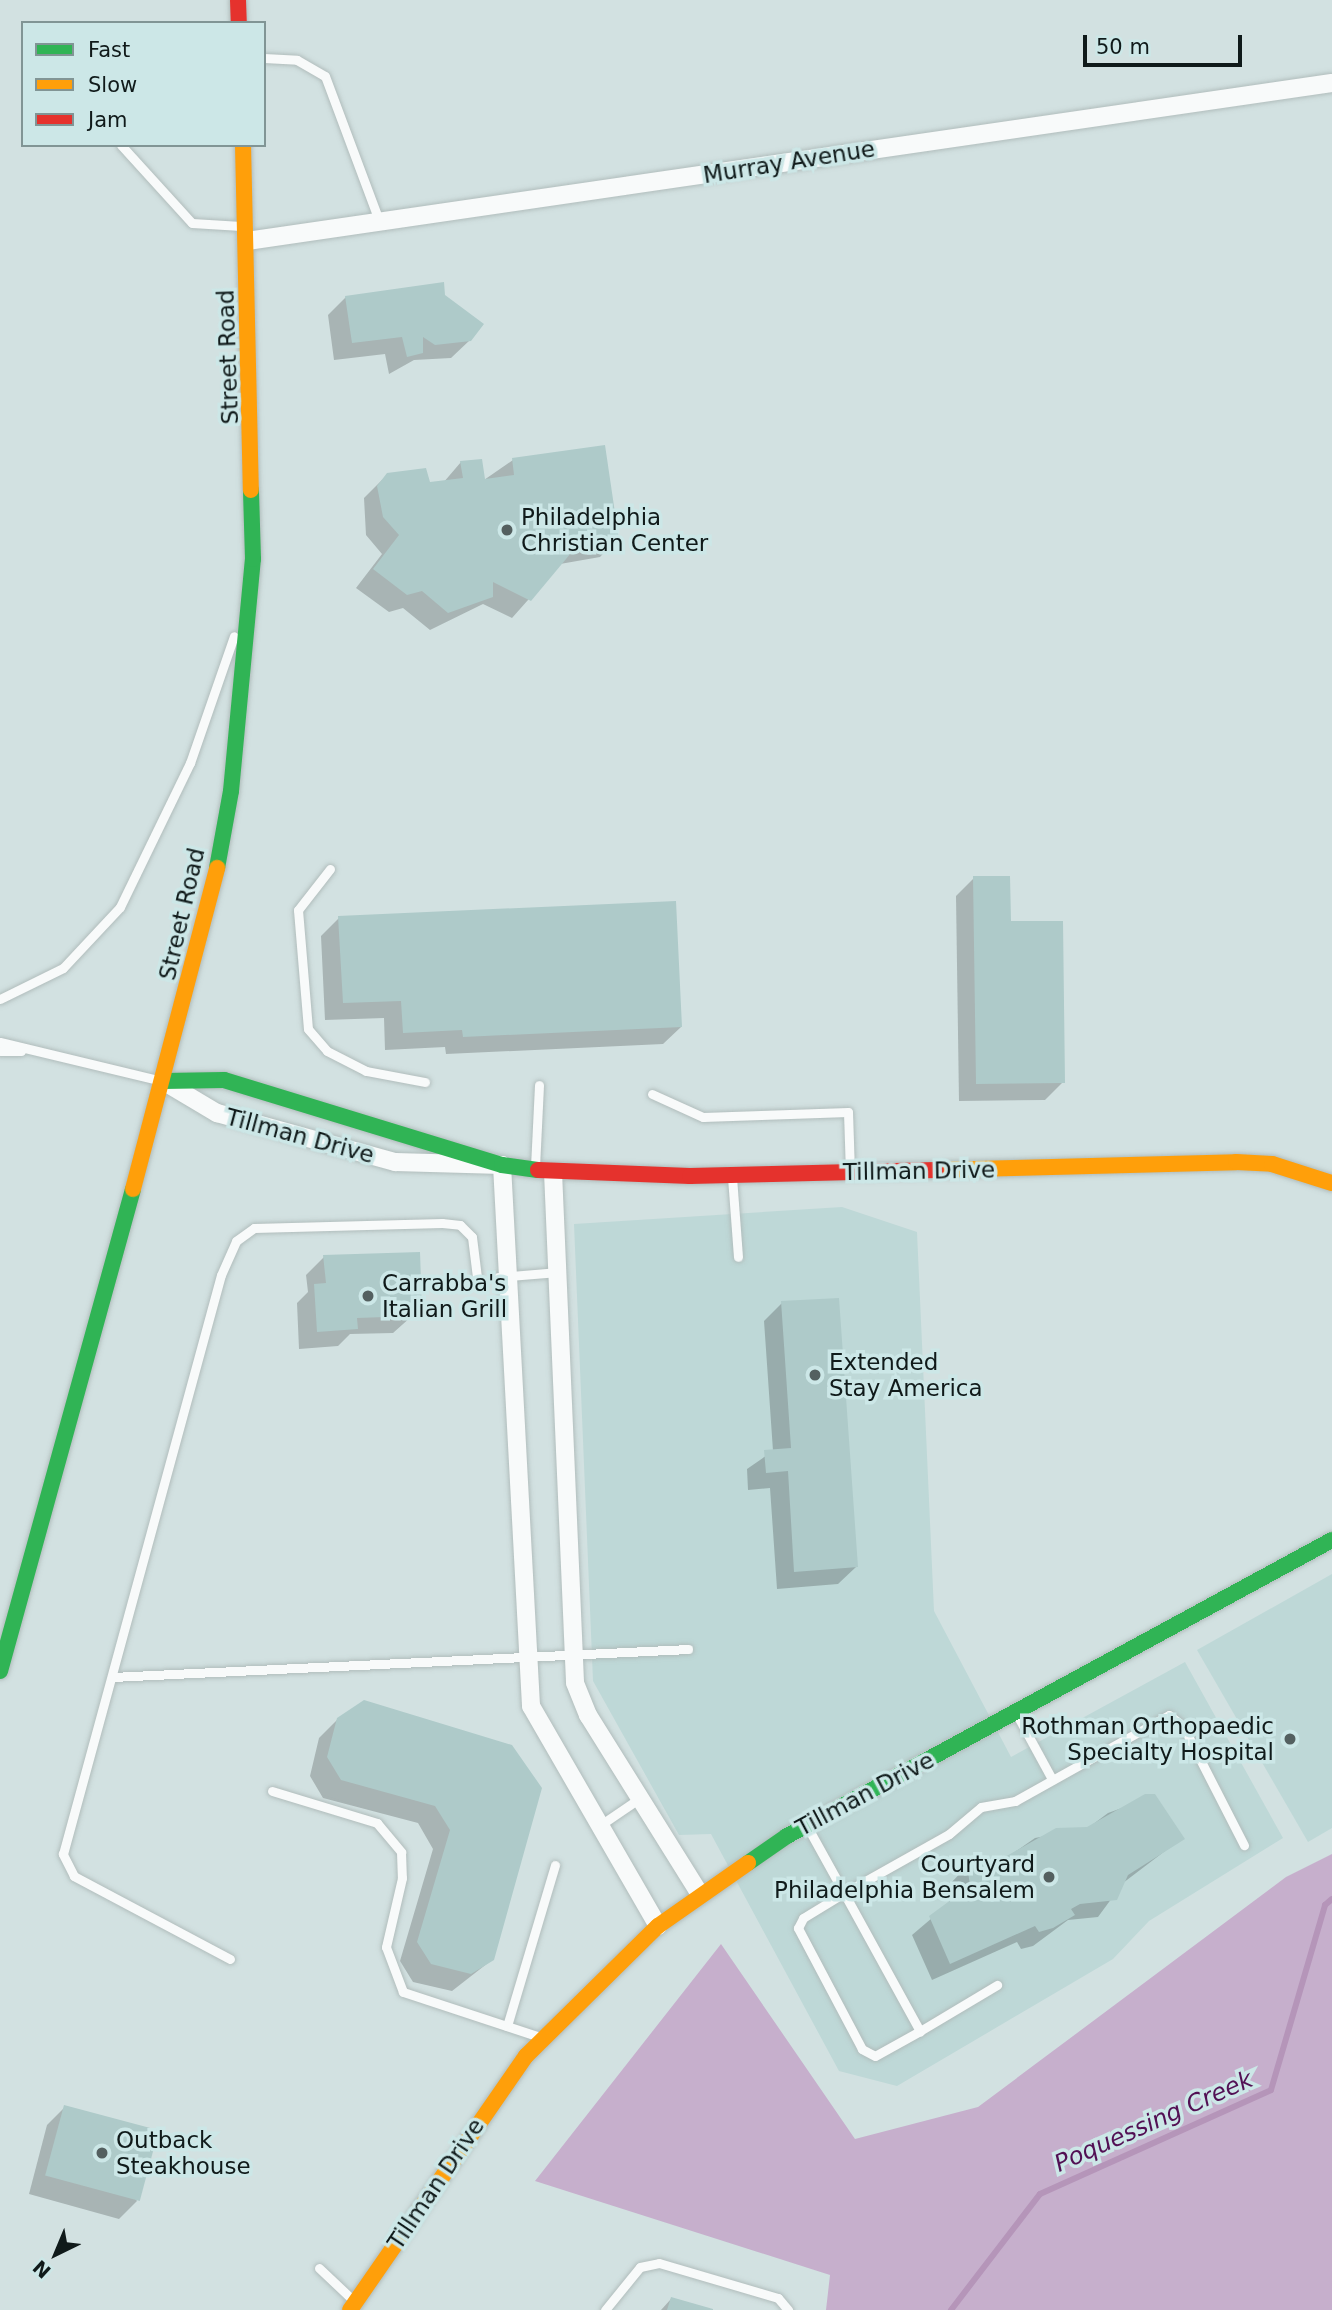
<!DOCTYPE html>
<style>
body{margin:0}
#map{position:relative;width:1332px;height:2310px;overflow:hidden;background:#d2e1e1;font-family:"DejaVu Sans",sans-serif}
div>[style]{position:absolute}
.built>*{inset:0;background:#bed8d7}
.forest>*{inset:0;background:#c6afcc}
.shadow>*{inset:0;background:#0003}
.stream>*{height:6px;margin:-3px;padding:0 3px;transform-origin:3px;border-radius:3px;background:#b595b9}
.building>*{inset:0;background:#aecac9;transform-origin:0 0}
.roads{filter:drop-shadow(0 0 2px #b1bdbc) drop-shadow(0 0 2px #b1bdbc)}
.lane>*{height:9px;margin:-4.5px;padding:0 4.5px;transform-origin:4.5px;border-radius:4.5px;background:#f8fafa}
.street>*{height:18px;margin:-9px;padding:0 9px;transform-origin:9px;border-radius:9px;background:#f8fafa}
.fast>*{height:16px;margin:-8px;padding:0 8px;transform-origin:8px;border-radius:8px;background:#30b455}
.slow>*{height:16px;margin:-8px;padding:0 8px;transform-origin:8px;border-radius:8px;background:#ff9f0a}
.jam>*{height:16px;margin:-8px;padding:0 8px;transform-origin:8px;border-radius:8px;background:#e5322d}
.dots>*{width:19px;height:19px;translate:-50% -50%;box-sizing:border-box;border:4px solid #cce7e7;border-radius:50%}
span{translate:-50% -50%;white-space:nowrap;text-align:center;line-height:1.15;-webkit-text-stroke:7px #cce7e7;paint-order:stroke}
.street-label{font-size:23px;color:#101a1a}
.poi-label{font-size:23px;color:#101a1a}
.left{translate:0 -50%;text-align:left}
.right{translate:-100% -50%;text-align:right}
.water-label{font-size:24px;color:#521054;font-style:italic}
.legend{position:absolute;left:21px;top:21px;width:245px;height:126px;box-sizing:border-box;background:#cce7e7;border:2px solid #819595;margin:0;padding:9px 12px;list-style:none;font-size:21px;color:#101a1a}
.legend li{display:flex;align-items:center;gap:14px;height:35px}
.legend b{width:35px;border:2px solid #819595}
.north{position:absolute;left:21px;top:2219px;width:70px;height:70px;-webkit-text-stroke:5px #cce7e7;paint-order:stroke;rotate:223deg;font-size:19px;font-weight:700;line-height:28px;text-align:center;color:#101a1a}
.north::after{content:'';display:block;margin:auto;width:24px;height:32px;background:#101a1a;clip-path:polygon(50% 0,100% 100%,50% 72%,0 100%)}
.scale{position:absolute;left:1083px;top:35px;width:159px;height:32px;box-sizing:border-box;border:4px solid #101a1a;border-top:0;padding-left:9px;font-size:21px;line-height:24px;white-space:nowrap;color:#101a1a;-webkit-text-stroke:5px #cce7e7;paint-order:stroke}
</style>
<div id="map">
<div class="built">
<i style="clip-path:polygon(842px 1207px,917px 1232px,934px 1611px,1011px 1757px,1185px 1662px,1283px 1838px,1149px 1921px,1113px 1959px,897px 2086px,839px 2071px,711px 1834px,679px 1835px,593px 1681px,574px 1224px)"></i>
<i style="clip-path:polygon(1332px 1574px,1332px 1828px,1308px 1842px,1197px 1650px)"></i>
</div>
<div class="forest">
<i style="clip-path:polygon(1332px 1854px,1332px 2310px,826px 2310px,830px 2275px,535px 2181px,721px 1944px,855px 2139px,978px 2107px,1286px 1877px)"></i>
</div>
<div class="shadow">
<i style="clip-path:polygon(346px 297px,470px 340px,451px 358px,414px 360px,389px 374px,385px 354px,334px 360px,328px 315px)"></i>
<i style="clip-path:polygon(513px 460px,617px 539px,600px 557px,560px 564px,512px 618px,483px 604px,430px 630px,403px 608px,389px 612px,356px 588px,382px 554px,366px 535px,364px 498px,382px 480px,425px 470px,429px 484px,443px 483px,461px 462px,484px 480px)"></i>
<i style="clip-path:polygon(974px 878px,1009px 923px,1063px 1082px,1045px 1100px,959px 1101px,956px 896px)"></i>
<i style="clip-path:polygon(339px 918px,681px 1027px,663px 1044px,446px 1054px,445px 1047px,385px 1050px,384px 1018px,325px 1020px,321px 936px)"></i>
<i style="clip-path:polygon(324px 1257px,421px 1308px,393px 1333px,350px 1334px,338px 1346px,299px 1349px,297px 1303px,308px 1292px,306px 1275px)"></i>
<i style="clip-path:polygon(782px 1303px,856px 1567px,838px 1584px,777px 1589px,770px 1488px,748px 1490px,747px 1469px,773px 1451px,764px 1321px)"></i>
<i style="clip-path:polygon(338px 1719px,511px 1746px,493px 1959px,452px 1991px,413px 1982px,400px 1961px,433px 1849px,418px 1823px,323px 1798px,310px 1776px,319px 1738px)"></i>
<i style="clip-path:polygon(1155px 1796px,1182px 1838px,1123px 1883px,1098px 1917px,1068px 1920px,1033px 1946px,1021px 1949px,1017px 1942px,932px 1980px,912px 1935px,952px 1901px,950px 1884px,967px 1866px,999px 1863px,1035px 1838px,1088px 1828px,1108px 1813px)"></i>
<i style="clip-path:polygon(65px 2107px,137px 2201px,119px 2219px,29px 2194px,47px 2125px)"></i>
<i style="clip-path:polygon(671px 2299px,709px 2310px,661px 2310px)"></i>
</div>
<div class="stream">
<i style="left:951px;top:2310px;width:146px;rotate:-52.5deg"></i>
<i style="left:1040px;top:2194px;width:253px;rotate:-24.2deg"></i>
<i style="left:1271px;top:2090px;width:193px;rotate:-73.7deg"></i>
<i style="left:1325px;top:1905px;width:9px;rotate:-41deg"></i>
</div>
<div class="building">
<i style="clip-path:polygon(444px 282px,445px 295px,484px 324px,471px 341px,435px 345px,423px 337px,423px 353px,407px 357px,402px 337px,352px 343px,345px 296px)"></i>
<i style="clip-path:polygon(605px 445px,619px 540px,576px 547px,531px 601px,493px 582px,493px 597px,448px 613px,422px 591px,407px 595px,373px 569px,399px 535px,383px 517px,377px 486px,387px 473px,426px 468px,430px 482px,463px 478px,460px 461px,482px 459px,485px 479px,514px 475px,512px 458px)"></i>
<i style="clip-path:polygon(973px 876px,1010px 876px,1011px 921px,1063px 921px,1065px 1083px,976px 1084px)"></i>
<i style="clip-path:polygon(676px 901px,682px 1027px,463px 1037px,462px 1030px,403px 1033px,401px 1001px,343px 1003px,338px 916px)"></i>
<i style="clip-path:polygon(420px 1252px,422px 1309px,412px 1309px,413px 1316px,357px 1318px,358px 1329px,317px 1332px,314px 1284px,326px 1283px,323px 1255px)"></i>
<i style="clip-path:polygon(839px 1298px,858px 1567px,794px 1572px,788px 1471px,766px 1473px,764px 1450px,791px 1448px,781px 1301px)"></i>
<i style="clip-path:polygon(364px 1700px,512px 1745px,542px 1788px,494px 1960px,471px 1974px,431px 1964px,417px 1942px,450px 1830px,435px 1806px,341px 1780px,327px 1757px,337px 1718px)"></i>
<i style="clip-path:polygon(1145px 1794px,1155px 1794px,1185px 1839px,1128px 1875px,1117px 1900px,1080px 1904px,1071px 1909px,1075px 1915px,1053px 1928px,1039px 1932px,1035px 1926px,950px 1964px,929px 1916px,970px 1886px,967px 1864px,998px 1861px,1056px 1828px,1087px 1827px)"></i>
<i style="left:64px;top:2105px;width:98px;height:73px;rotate:15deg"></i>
<i style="clip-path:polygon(671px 2297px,713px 2309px,713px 2310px,667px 2310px)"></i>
</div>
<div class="roads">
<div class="lane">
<i style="left:264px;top:58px;width:33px;rotate:3deg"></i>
<i style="left:297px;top:60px;width:32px;rotate:30deg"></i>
<i style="left:325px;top:76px;width:157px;rotate:69.5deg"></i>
<i style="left:121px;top:145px;width:105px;rotate:47.7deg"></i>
<i style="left:192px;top:223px;width:49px;rotate:3.5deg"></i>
<i style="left:330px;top:869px;width:52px;rotate:128deg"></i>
<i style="left:298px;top:910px;width:119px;rotate:85.2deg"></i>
<i style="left:308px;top:1029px;width:29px;rotate:49deg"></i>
<i style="left:327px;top:1051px;width:44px;rotate:27.1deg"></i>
<i style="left:366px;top:1071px;width:60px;rotate:10.6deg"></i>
<i style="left:0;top:999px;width:70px;rotate:-26.2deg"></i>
<i style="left:63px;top:968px;width:83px;rotate:-46.9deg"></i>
<i style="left:120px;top:907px;width:160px;rotate:-64.1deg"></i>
<i style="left:190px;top:763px;width:134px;rotate:-70.9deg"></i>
<i style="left:0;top:1042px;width:163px;rotate:13.5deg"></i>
<i style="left:0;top:1051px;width:21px"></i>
<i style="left:652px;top:1094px;width:56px;rotate:24.3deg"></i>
<i style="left:703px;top:1117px;width:145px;rotate:-2deg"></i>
<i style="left:848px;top:1112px;width:60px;rotate:88.1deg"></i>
<i style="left:535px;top:1167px;width:82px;rotate:-87.2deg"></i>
<i style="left:732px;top:1177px;width:80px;rotate:85.7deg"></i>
<i style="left:498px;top:1277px;width:59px;rotate:-4.8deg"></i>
<i style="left:112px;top:1677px;width:577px;rotate:-2.78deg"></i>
<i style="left:1016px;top:1713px;width:75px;rotate:61.4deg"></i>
<i style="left:272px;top:1791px;width:110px;rotate:16.9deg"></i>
<i style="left:377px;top:1823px;width:38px;rotate:50deg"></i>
<i style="left:401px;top:1852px;width:26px;rotate:88deg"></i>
<i style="left:402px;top:1878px;width:71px;rotate:103.1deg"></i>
<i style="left:386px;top:1947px;width:48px;rotate:69.3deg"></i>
<i style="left:403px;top:1992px;width:144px;rotate:18.2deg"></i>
<i style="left:599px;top:1826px;width:50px;rotate:-34.3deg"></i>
<i style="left:808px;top:1828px;width:74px;rotate:61deg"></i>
<i style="left:844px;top:1893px;width:158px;rotate:61.2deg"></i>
<i style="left:920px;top:2031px;width:51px;rotate:150.9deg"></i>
<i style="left:875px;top:2056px;width:15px;rotate:-152deg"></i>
<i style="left:862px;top:2049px;width:137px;rotate:-117.9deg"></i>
<i style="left:798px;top:1928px;width:11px;rotate:-63deg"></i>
<i style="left:803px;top:1918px;width:48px;rotate:-31.4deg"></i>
<i style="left:844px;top:1893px;width:120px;rotate:-29.3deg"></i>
<i style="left:949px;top:1834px;width:42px;rotate:-40.2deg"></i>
<i style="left:981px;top:1807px;width:35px;rotate:-10deg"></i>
<i style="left:1015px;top:1801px;width:176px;rotate:-29.2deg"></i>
<i style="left:1169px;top:1715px;width:18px;rotate:38deg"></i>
<i style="left:1183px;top:1726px;width:134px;rotate:62.9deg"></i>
<i style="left:230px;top:1959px;width:177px;rotate:-152deg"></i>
<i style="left:74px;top:1876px;width:25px;rotate:-117deg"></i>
<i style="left:63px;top:1854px;width:600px;rotate:-74.74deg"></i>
<i style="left:221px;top:1275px;width:37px;rotate:-66deg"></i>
<i style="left:236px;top:1241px;width:22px;rotate:-36deg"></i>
<i style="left:254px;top:1228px;width:188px;rotate:-1.5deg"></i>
<i style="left:442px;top:1223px;width:18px;rotate:6deg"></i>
<i style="left:460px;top:1225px;width:17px;rotate:45deg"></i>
<i style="left:472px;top:1237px;width:40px;rotate:82.9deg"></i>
<i style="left:507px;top:2026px;width:168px;rotate:-73.4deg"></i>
<i style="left:920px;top:2031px;width:90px;rotate:-30.9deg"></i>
<i style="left:319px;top:2268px;width:48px;rotate:43.3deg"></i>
<i style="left:605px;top:2310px;width:55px;rotate:-50.9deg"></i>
<i style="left:640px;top:2267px;width:19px;rotate:-12deg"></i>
<i style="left:659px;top:2263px;width:124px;rotate:16.4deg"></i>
<i style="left:778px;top:2298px;width:16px;rotate:50deg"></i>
</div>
<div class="street">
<i style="left:247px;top:241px;width:1096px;rotate:-8.29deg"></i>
<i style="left:163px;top:1081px;width:63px;rotate:30.7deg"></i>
<i style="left:217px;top:1113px;width:185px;rotate:15.4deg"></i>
<i style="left:395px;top:1162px;width:107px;rotate:1.6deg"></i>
<i style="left:502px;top:1165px;width:542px;rotate:86.93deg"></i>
<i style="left:531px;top:1706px;width:254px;rotate:60deg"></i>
<i style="left:553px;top:1172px;width:511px;rotate:87.53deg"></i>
<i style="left:575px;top:1683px;width:35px;rotate:68deg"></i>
<i style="left:588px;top:1715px;width:211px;rotate:58deg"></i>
</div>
<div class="fast">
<i style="left:217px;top:868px;width:78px;rotate:-79.7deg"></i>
<i style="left:231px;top:791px;width:233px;rotate:-84.6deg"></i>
<i style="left:253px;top:559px;width:69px;rotate:-91.7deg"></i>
<i style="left:163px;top:1081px;width:61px;rotate:-0.9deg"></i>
<i style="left:224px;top:1080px;width:291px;rotate:17deg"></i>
<i style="left:502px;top:1165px;width:36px;rotate:8deg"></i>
<i style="left:0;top:1671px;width:500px;rotate:-74.57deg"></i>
<i style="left:748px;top:1863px;width:47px;rotate:-34.7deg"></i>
<i style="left:787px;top:1836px;width:620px;rotate:-28.51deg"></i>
</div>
<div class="slow">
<i style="left:243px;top:145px;width:345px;rotate:88.7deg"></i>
<i style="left:936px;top:1170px;width:300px;rotate:-1.5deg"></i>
<i style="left:1236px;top:1162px;width:36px;rotate:3deg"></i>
<i style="left:1272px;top:1164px;width:63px;rotate:17.6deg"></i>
<i style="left:133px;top:1189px;width:332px;rotate:-75.3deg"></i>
<i style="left:350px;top:2310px;width:309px;rotate:-55.3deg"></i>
<i style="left:526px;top:2056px;width:185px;rotate:-44.6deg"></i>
<i style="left:658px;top:1926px;width:110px;rotate:-35deg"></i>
</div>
<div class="jam">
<i style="left:238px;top:0;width:23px;rotate:88deg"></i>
<i style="left:538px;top:1170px;width:152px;rotate:2.3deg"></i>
<i style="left:690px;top:1176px;width:246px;rotate:-1.4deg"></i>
</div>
</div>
<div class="dots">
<i style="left:507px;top:530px;background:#546060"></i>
<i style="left:368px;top:1296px;background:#546060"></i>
<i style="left:815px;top:1375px;background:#546060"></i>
<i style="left:1290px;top:1739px;background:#546060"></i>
<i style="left:1049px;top:1877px;background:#546060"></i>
<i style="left:102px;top:2153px;background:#546060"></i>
</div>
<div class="street-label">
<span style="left:789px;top:162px;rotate:-9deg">Murray Avenue</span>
<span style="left:228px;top:357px;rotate:-92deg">Street Road</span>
<span style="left:182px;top:914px;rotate:-77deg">Street Road</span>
<span style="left:300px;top:1136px;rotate:15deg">Tillman Drive</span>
<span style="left:919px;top:1171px;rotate:-1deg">Tillman Drive</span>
<span style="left:865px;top:1794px;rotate:-28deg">Tillman Drive</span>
<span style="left:436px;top:2184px;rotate:-56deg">Tillman Drive</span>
</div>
<div class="poi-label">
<span class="left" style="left:521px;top:530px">Philadelphia<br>Christian Center</span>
<span class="left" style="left:382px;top:1296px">Carrabba's<br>Italian Grill</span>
<span class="left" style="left:829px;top:1375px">Extended<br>Stay America</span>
<span class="right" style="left:1274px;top:1739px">Rothman Orthopaedic<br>Specialty Hospital</span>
<span class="right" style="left:1035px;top:1877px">Courtyard<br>Philadelphia Bensalem</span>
<span class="left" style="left:116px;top:2153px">Outback<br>Steakhouse</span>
</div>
<div class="water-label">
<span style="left:1154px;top:2122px;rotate:-24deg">Poquessing Creek</span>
</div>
<ul class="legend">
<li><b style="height:9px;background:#30b455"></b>Fast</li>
<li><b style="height:9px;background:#ff9f0a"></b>Slow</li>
<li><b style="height:9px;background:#e5322d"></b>Jam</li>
</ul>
<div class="north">N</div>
<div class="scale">50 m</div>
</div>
